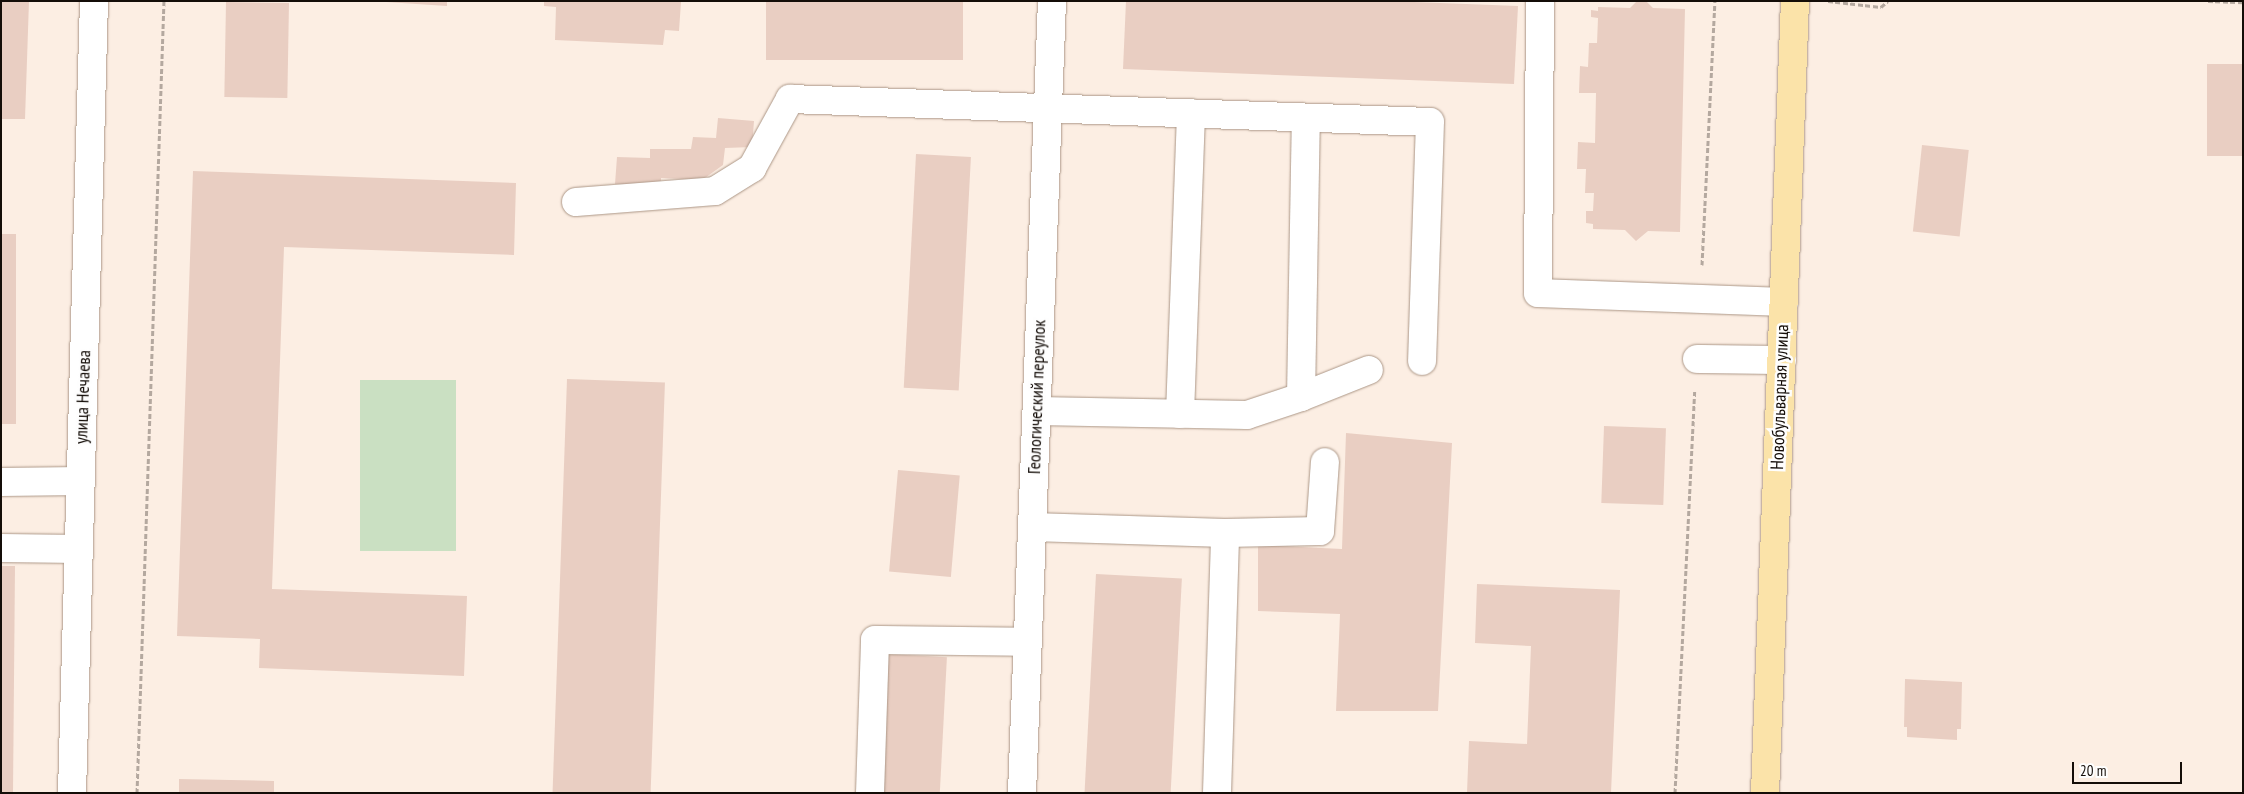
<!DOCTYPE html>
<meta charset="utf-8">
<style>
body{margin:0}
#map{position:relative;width:2244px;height:794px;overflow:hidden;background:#fceee3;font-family:"PT Sans Narrow",sans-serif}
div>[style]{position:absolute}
.green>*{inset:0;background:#cae0c2;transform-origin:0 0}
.building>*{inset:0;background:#e9cec2;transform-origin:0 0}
.path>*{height:3px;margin-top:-1.5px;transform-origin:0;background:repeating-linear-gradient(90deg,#b4a89f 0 5px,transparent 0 7.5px)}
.roads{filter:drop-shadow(0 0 1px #ac9787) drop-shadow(0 0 1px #ac9787)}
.minor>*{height:28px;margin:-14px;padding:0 14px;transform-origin:14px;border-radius:14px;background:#fff}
.major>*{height:28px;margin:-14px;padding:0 14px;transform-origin:14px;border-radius:14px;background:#fbe3a9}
span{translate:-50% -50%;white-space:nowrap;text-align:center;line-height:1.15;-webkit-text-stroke:5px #fefefe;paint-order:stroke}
.street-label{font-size:18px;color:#140d08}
.frame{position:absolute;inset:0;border:2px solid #140d08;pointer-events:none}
.scale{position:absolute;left:2072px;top:762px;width:110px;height:22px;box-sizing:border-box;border:2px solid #140d08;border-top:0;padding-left:6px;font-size:15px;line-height:18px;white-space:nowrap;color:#140d08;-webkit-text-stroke:4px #fefefe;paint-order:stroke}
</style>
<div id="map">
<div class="green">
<i style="left:360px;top:380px;width:96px;height:171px"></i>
</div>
<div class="building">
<i style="clip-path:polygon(1px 1px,29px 1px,25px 119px,1px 119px)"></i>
<i style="clip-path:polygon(371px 1px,447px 1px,447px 6px)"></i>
<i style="clip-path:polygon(544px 1px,681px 2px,679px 31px,665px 30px,663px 45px,555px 40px,556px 7px,544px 6px)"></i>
<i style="left:766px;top:1px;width:197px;height:59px"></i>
<i style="clip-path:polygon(1126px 1px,1388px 1px,1518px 6px,1514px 84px,1123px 69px)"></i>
<i style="clip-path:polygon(1637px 1px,1646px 1px,1653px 8px,1685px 9px,1680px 232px,1648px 231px,1636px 241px,1625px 230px,1593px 229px,1593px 224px,1586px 223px,1586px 211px,1593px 211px,1594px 193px,1585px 193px,1586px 169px,1577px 169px,1578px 142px,1595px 143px,1596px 93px,1579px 93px,1580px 66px,1588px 67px,1589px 43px,1597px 43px,1598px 18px,1591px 17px,1591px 10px,1598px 11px,1598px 7px,1630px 8px)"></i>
<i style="left:226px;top:2px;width:63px;height:95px;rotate:1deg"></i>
<i style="left:2207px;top:64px;width:36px;height:92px"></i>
<i style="clip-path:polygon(718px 118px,754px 121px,752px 147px,725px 148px,723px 165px,702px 180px,661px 178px,661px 184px,615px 184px,617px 157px,650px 158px,650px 149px,691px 149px,693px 137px,716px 138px)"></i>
<i style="left:1922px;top:145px;width:47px;height:87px;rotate:6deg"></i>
<i style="left:916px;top:154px;width:55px;height:234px;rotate:3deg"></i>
<i style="clip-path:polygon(193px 171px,516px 183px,514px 255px,284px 247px,272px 589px,467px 596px,464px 676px,259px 668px,260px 639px,177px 636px)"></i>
<i style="left:1px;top:234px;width:15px;height:190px"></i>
<i style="left:567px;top:379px;width:98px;height:414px;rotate:2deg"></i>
<i style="left:1604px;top:426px;width:62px;height:77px;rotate:2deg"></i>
<i style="clip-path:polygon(1346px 433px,1452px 443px,1438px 711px,1336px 711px,1340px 614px,1258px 611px,1258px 545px,1342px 549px)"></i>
<i style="left:898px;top:470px;width:62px;height:102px;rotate:5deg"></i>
<i style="clip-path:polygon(1px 566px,15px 566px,13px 793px,1px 793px)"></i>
<i style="left:1096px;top:574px;width:86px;height:219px;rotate:3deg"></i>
<i style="clip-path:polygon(1477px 584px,1620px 590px,1611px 793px,1467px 793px,1469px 741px,1527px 744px,1531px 646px,1475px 643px)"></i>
<i style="left:887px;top:654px;width:60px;height:139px;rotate:3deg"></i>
<i style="clip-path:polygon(1905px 679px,1962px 682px,1961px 729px,1957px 729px,1957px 740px,1907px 737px,1907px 727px,1904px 727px)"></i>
<i style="clip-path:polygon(179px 779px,274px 781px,274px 793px,179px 793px)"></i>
</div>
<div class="path">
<i style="left:1828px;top:1px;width:53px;rotate:6.5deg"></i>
<i style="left:1881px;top:7px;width:9px;rotate:-41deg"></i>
<i style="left:2208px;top:1px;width:35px;rotate:2deg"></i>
<i style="left:1702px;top:265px;width:264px;rotate:-87.2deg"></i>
<i style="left:137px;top:793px;width:792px;rotate:-88.05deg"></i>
<i style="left:1675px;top:793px;width:402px;rotate:-87.2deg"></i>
</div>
<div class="roads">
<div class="minor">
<i style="left:1540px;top:1px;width:292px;rotate:90.4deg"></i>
<i style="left:1538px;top:293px;width:246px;rotate:2.1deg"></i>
<i style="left:576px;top:202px;width:139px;rotate:-4.5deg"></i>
<i style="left:715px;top:191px;width:44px;rotate:-31.9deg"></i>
<i style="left:752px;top:168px;width:79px;rotate:-61.2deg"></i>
<i style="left:790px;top:99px;width:640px;rotate:2.06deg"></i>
<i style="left:1430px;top:122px;width:239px;rotate:91.9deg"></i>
<i style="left:1697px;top:359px;width:85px;rotate:0.7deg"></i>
<i style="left:1301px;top:397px;width:279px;rotate:-89deg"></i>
<i style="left:1037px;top:411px;width:210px;rotate:1.1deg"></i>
<i style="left:1247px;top:415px;width:57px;rotate:-18.4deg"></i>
<i style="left:1301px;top:397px;width:73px;rotate:-21.7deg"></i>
<i style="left:1180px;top:414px;width:301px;rotate:-87.9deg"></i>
<i style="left:1px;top:482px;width:80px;rotate:-0.7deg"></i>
<i style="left:1032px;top:527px;width:193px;rotate:1.8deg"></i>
<i style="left:1225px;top:533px;width:95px;rotate:-1.2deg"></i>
<i style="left:1320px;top:531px;width:69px;rotate:-85.9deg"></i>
<i style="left:1px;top:548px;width:78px;rotate:0.7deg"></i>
<i style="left:72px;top:793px;width:792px;rotate:-88.41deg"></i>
<i style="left:870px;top:793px;width:153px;rotate:-88.1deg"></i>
<i style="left:875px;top:640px;width:153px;rotate:0.7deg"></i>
<i style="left:1022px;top:793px;width:793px;rotate:-87.83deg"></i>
<i style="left:1217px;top:793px;width:260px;rotate:-88.2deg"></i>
</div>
<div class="major">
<i style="left:1765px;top:793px;width:793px;rotate:-87.83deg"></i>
</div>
</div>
<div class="street-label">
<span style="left:83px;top:397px;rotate:-88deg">улица Нечаева</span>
<span style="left:1037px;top:397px;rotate:-88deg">Геологический переулок</span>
<span style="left:1780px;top:397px;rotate:-88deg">Новобульварная улица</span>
</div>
<div class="frame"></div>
<div class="scale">20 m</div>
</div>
